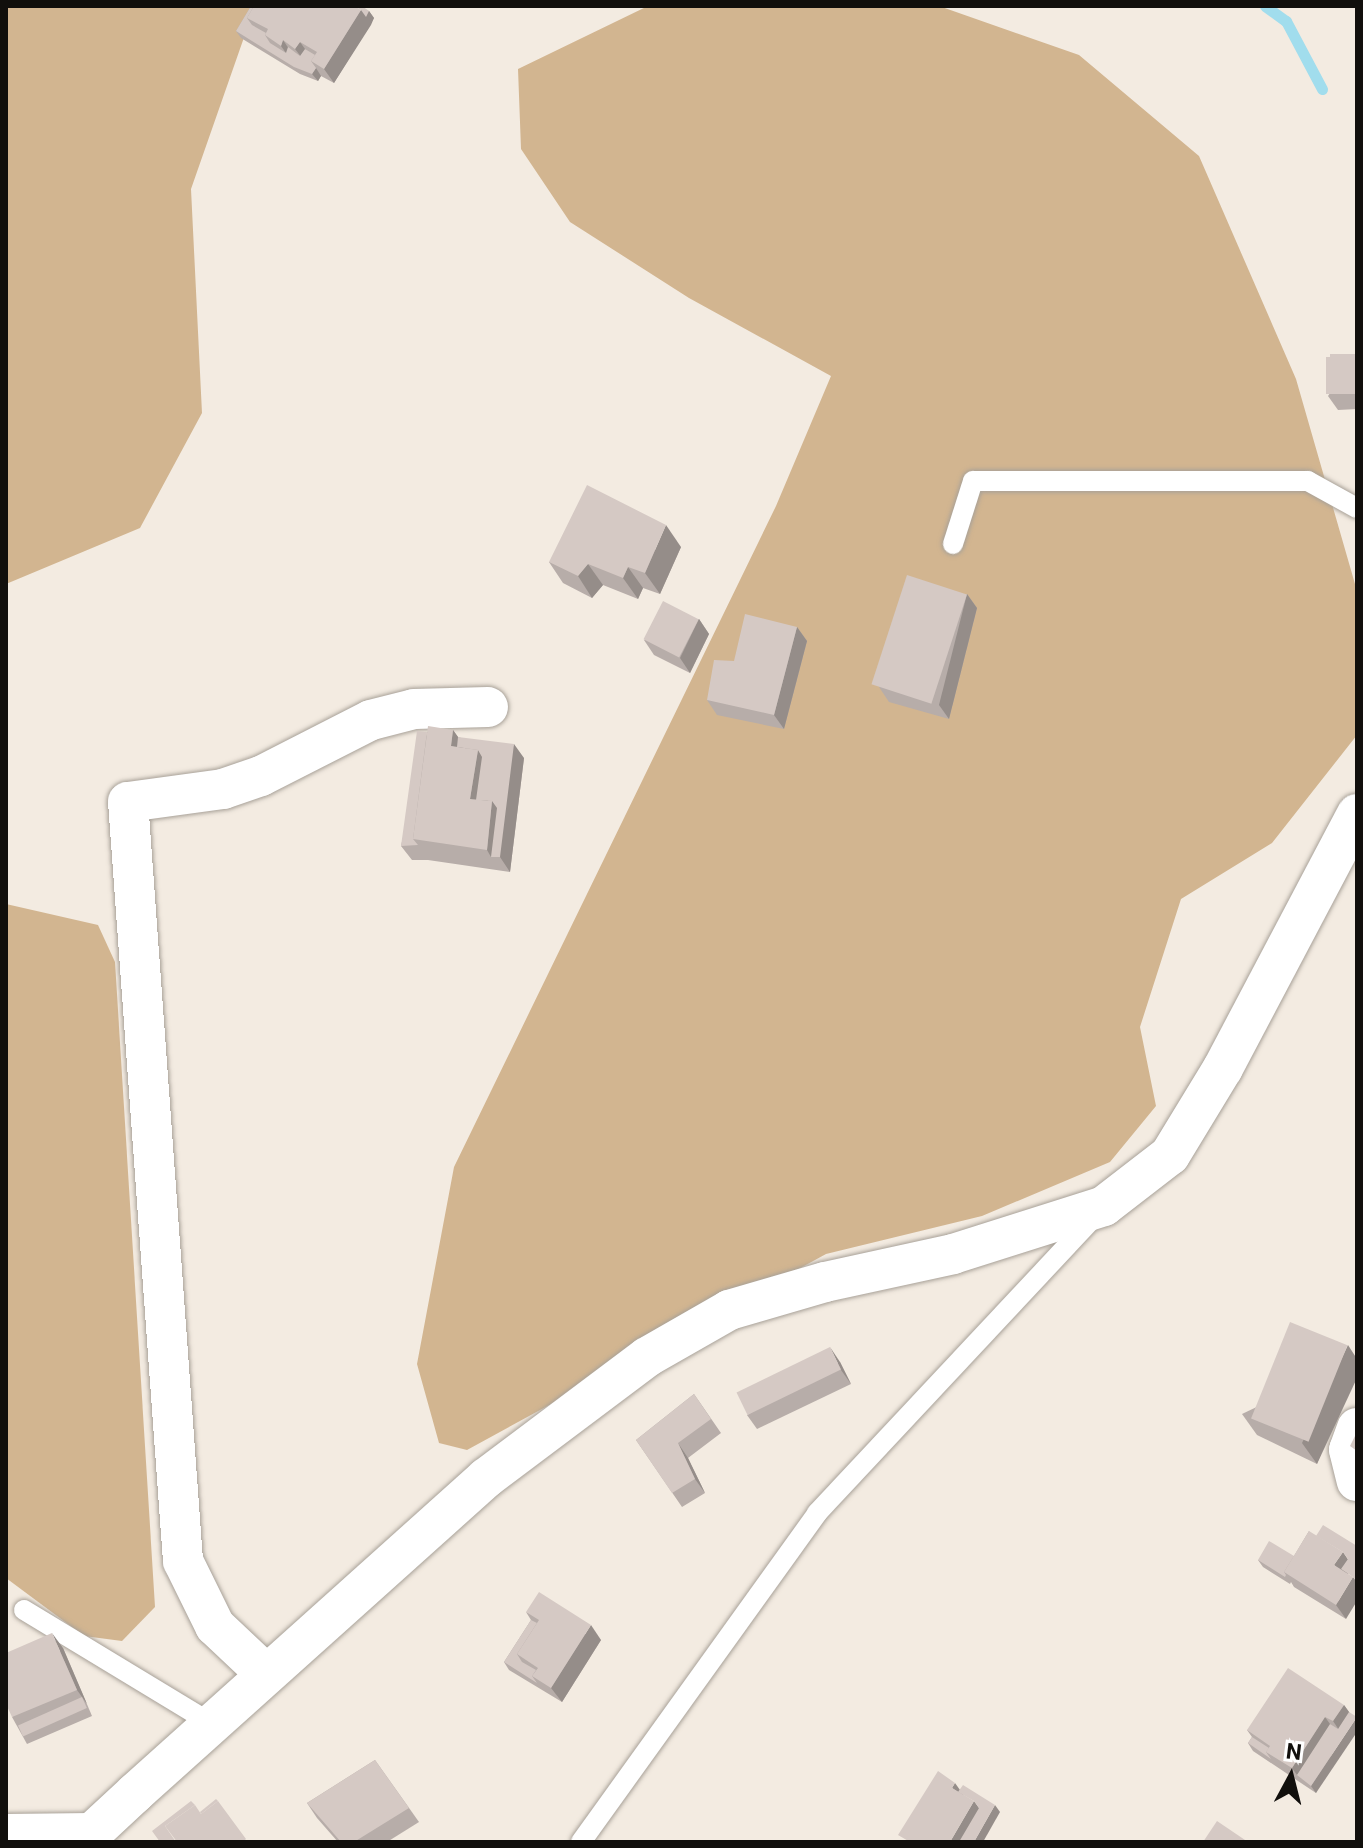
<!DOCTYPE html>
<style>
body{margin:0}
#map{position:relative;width:1363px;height:1848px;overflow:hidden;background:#f3ebe1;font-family:Roboto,sans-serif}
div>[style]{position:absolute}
.green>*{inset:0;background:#d2b590}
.stream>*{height:11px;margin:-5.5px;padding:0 5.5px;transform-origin:5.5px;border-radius:5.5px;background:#a1dded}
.roads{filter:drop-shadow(0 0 2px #a8a198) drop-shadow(0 0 2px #a8a198)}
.lane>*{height:20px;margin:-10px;padding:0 10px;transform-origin:10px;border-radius:10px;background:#fff}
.street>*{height:40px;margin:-20px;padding:0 20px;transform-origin:20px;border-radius:20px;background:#fff}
.wall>*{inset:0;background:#b7ada9}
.shaded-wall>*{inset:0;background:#958d89}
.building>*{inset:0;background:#d5c9c4;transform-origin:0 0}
span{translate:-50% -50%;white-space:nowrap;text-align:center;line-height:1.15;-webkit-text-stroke:6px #fff;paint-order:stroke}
.frame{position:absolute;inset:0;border:8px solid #110f0c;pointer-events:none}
.north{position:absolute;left:1251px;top:1736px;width:80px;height:80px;-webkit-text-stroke:6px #fff;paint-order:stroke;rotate:7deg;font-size:22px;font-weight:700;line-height:32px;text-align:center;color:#110f0c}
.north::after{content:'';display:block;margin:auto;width:28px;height:36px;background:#110f0c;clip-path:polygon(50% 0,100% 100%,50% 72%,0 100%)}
</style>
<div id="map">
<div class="green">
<i style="clip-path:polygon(6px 6px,255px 6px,191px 189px,202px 413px,140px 528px,6px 584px)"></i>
<i style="clip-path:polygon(648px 6px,939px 6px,1079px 55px,1199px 156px,1296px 379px,1357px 591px,1357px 735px,1272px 843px,1181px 899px,1140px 1027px,1156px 1106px,1110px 1162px,982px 1216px,826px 1254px,467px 1450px,439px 1443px,417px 1364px,454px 1167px,776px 506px,831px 376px,689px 298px,570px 222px,521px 149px,518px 69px)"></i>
<i style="clip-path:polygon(6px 904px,98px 925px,115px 962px,155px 1607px,122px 1641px,84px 1636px,6px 1578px)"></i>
</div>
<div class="stream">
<i style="left:1265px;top:6px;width:26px;rotate:36deg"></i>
<i style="left:1286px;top:21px;width:77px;rotate:62.1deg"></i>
</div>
<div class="roads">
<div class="lane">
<i style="left:953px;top:544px;width:66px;rotate:-72.4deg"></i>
<i style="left:973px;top:481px;width:335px"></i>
<i style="left:1308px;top:481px;width:56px;rotate:28.9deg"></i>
<i style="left:24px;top:1610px;width:220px;rotate:31.2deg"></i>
<i style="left:581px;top:1842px;width:405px;rotate:-54.3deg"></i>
<i style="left:817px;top:1513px;width:404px;rotate:-46.9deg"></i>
</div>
<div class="street">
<i style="left:1357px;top:1428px;width:23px;rotate:110deg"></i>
<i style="left:1349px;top:1450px;width:32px;rotate:76deg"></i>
<i style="left:266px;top:1674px;width:70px;rotate:-136.7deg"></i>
<i style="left:215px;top:1626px;width:72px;rotate:-116.2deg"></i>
<i style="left:183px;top:1561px;width:761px;rotate:-94.14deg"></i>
<i style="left:128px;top:802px;width:96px;rotate:-7.8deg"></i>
<i style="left:223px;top:789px;width:40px;rotate:-18.9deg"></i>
<i style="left:261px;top:776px;width:123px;rotate:-27deg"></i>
<i style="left:371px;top:720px;width:44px;rotate:-14.3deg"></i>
<i style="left:414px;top:709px;width:74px;rotate:-1.5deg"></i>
<i style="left:6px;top:1834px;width:86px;rotate:-0.7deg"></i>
<i style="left:90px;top:1842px;width:9px;rotate:-77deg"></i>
<i style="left:92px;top:1833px;width:59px;rotate:-42.9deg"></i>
<i style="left:135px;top:1793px;width:472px;rotate:-41.9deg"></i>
<i style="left:486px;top:1478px;width:201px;rotate:-36.9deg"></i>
<i style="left:647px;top:1357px;width:95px;rotate:-29.8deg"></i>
<i style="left:729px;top:1310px;width:100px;rotate:-16.3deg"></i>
<i style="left:825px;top:1282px;width:131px;rotate:-12.3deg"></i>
<i style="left:953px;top:1254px;width:158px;rotate:-17.6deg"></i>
<i style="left:1104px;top:1206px;width:83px;rotate:-37.7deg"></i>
<i style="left:1170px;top:1155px;width:102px;rotate:-58.7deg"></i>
<i style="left:1223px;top:1068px;width:287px;rotate:-62.2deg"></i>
</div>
</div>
<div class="wall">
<i style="clip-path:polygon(251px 6px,369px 11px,374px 18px,334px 83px,321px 76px,318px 81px,300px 74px,241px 38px,236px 31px)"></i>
<i style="clip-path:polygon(1357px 354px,1357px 409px,1338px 410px,1328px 396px)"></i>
<i style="clip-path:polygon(681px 547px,660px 594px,643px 588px,638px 599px,603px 585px,592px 598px,563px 583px,549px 562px)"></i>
<i style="clip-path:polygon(967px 594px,977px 608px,949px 719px,889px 702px,879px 687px)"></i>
<i style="clip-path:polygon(699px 619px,709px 634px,690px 673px,654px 655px,644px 640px)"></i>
<i style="clip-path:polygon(797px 627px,807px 641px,784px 729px,717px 715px,707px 700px,734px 661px)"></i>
<i style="clip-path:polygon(453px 730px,458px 737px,524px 758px,510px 872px,428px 860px,412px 860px,401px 846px,427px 732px)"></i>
<i style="clip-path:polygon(1357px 1359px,1317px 1464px,1257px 1435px,1242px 1414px)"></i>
<i style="clip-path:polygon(840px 1362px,851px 1384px,757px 1429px,747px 1415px)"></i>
<i style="clip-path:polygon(694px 1394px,721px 1433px,688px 1458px,705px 1493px,682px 1507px,636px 1440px)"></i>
<i style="clip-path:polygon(1309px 1531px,1346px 1619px,1294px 1587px,1291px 1582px,1290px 1584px,1263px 1567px,1258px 1560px,1294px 1556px)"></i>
<i style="clip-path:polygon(526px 1612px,601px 1640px,562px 1702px,509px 1670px,504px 1662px,531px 1620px)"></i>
<i style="clip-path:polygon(63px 1648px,92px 1716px,27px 1744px,12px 1717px)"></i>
<i style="clip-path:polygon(1344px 1705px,1349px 1712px,1316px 1793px,1253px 1751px,1248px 1743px,1252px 1737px,1247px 1730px)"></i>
<i style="clip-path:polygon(375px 1760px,419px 1822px,387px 1842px,338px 1842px,317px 1818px,307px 1803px)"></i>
</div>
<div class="shaded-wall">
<i style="clip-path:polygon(361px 10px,369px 11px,374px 18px,371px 25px,366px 17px,371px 25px,334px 83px,324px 69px)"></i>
<i style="clip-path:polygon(283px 40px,293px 55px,291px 60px,281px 46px)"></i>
<i style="clip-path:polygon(300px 42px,310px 56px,306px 63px,295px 49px)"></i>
<i style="clip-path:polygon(316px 68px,321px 76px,318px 81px,312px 74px)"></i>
<i style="clip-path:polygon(666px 525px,681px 547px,660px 594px,645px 573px)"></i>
<i style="clip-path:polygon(588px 564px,603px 585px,592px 598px,578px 576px)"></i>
<i style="clip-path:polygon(628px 567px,643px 588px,638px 599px,623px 578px)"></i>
<i style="clip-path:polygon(967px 594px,977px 608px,949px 719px,939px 705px)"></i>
<i style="clip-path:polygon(699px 619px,709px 634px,690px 673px,680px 658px)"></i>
<i style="clip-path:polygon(797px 627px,807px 641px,784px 729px,774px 715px)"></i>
<i style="clip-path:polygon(453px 730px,468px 751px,451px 746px)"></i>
<i style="clip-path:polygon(514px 744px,524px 758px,510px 872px,500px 857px,491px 857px,487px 850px,492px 801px)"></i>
<i style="clip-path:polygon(478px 750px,493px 771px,487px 807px,470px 799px)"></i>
<i style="clip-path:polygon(1348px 1345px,1357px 1359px,1357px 1378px,1317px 1464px,1302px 1443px)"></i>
<i style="clip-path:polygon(830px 1347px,840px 1362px,851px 1384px,841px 1370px)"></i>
<i style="clip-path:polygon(678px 1443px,688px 1458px,705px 1493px,695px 1479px)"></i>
<i style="clip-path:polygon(1343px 1552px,1353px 1567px,1346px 1576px,1334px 1565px)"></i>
<i style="clip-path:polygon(1353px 1577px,1357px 1582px,1357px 1601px,1346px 1619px,1336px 1605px)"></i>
<i style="clip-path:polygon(591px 1625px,601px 1640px,562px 1702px,551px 1688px)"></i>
<i style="clip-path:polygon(52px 1633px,63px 1648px,87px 1704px,77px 1690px)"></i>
<i style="clip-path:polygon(1344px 1705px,1354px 1719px,1343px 1736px,1333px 1721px)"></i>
<i style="clip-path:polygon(1325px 1717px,1335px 1731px,1297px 1775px,1292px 1768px)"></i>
<i style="clip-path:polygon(1357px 1717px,1357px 1732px,1316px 1793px,1311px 1786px)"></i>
<i style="clip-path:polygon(955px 1783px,965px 1797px,952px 1788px)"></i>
<i style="clip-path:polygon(974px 1801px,984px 1815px,968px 1842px,950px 1842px)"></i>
<i style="clip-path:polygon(995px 1805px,1000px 1812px,983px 1842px,974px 1842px)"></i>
</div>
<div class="building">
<i style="clip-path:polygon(251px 6px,254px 6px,247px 18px,252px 25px,266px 33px,265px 35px,270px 43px,286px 53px,288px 47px,300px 56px,305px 49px,315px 55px,311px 61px,316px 68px,312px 74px,294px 67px,236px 31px)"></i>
<i style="clip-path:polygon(254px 6px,354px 6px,361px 10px,324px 69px,311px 61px,317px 52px,300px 42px,295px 49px,283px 40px,281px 46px,265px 35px,268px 29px,247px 18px)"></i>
<i style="clip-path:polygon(354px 6px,362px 6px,369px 11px,366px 17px,361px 10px)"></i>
<i style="left:1357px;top:354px;width:3px;height:27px;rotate:90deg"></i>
<i style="left:1357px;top:357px;width:37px;height:31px;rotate:90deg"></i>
<i style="clip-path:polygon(587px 485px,666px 525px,645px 573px,628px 567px,623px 578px,588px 564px,578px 576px,549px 562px)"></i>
<i style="left:907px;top:575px;width:63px;height:115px;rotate:18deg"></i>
<i style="left:663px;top:601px;width:40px;height:43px;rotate:27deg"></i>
<i style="clip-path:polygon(745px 614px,797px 627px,774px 715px,707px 700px,714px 660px,734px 661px)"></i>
<i style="clip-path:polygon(428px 726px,453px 730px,451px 746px,478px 750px,470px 799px,492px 801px,487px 850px,413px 839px)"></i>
<i style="clip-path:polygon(417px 731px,427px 732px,413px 839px,418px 845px,401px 846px)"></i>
<i style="clip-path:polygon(458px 737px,514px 744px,500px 857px,491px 857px,497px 808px,492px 801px,476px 800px,482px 757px,478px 750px,457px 747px)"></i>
<i style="left:1290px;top:1322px;width:62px;height:104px;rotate:22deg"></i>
<i style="left:830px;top:1347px;width:25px;height:104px;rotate:64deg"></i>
<i style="clip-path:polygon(694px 1394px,711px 1419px,678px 1443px,695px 1479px,672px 1493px,636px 1440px)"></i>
<i style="clip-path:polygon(1357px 1432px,1357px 1451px,1350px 1446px)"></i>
<i style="clip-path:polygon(1323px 1525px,1357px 1546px,1357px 1582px,1353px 1577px,1341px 1569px,1348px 1559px,1343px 1552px,1316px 1536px)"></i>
<i style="clip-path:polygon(1309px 1531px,1343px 1552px,1334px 1565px,1353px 1577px,1336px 1605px,1284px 1572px)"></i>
<i style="clip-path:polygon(1269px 1541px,1294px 1556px,1284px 1572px,1286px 1575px,1285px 1577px,1258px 1560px)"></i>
<i style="clip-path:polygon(539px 1592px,591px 1625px,551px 1688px,532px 1676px,538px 1668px,517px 1654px,539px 1620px,526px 1612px)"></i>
<i style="clip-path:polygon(531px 1620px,537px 1623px,517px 1654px,522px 1662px,536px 1670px,532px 1676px,537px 1683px,504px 1662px)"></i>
<i style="clip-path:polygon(52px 1633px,77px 1690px,12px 1717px,6px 1704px,6px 1653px)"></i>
<i style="clip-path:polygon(1288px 1668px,1344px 1705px,1333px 1721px,1325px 1717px,1292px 1768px,1266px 1752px,1270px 1746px,1247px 1730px)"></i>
<i style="left:82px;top:1697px;width:12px;height:70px;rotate:66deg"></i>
<i style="clip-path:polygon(1349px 1712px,1357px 1717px,1311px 1786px,1297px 1775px,1330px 1724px,1338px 1729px)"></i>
<i style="clip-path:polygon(1252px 1737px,1269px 1748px,1266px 1752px,1271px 1759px,1248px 1743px)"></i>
<i style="clip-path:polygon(375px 1760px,409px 1808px,354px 1842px,341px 1842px,307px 1803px)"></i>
<i style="clip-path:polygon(938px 1771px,955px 1783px,952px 1788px,974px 1801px,950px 1842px,910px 1842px,898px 1835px)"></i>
<i style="clip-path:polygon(963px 1785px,995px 1805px,974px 1842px,959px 1842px,979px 1808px,974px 1801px,958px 1792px)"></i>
<i style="clip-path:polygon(216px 1799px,218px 1801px,201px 1814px,200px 1812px)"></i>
<i style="clip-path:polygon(191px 1801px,195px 1805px,165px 1826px,176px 1842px,160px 1842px,152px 1831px)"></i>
<i style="clip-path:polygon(218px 1801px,246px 1839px,243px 1842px,177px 1842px,165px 1826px,195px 1805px,201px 1814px)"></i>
<i style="clip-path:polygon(1217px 1821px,1248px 1842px,1203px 1842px)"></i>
</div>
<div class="frame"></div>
<div class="north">N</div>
</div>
